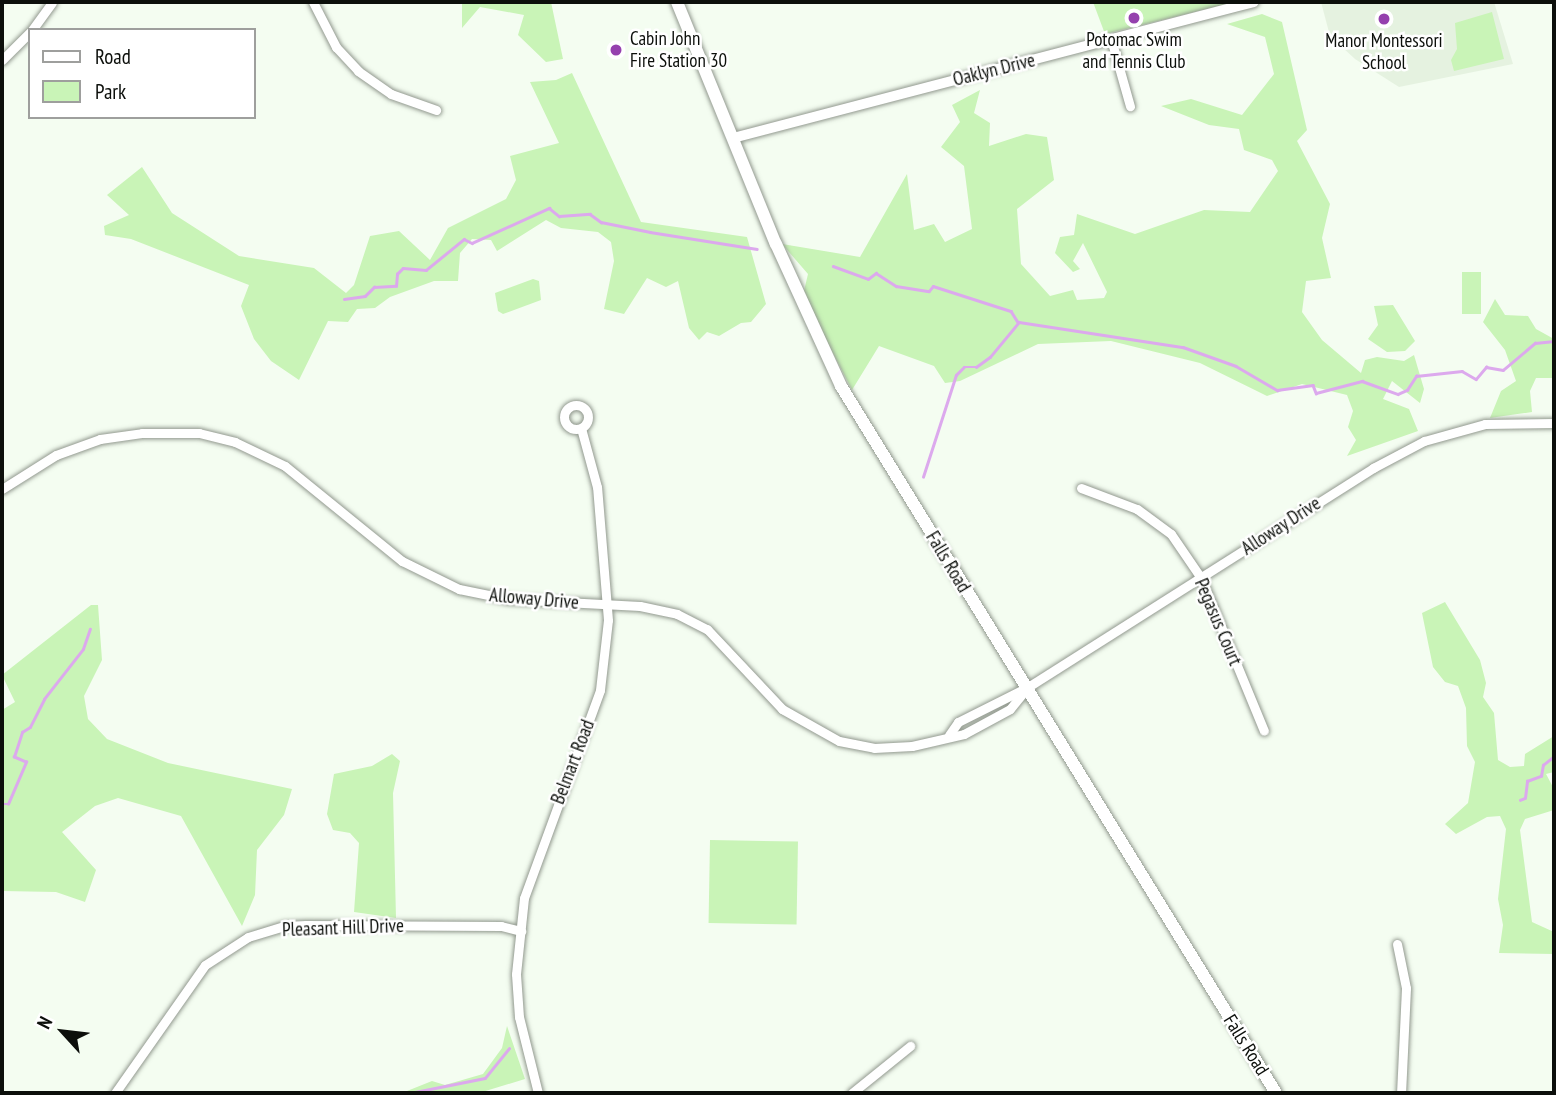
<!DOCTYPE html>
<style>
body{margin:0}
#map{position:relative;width:1556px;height:1095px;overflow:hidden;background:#f4fdf1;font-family:"PT Sans Narrow",sans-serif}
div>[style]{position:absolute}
.built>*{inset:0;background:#e5f2e0}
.green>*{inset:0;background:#c9f4b7;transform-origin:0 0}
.stream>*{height:2.5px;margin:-1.25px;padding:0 1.25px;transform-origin:1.25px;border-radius:1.25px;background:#dca9ed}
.roads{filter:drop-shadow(0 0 2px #92998f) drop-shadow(0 0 2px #92998f)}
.minor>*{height:9px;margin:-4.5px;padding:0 4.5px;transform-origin:4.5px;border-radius:4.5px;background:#fff}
.minor>.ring{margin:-4.5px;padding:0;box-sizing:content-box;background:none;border:9px solid #fff;border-radius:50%}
.tertiary>*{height:10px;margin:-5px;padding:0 5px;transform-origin:5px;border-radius:5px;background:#fff}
.secondary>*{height:12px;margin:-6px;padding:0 6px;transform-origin:6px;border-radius:6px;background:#fff}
.dots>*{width:19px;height:19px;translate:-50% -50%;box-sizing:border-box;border:4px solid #fff;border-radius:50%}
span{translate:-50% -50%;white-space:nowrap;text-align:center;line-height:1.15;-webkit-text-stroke:5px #fff;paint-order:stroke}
.poi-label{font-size:19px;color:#0c0f0b}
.left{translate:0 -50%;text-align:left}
.street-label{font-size:19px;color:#0c0f0b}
.frame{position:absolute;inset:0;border:4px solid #0c0f0b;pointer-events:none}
.legend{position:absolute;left:28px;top:28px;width:228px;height:91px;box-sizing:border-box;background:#fff;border:2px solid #9e9f9d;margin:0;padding:9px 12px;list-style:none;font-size:21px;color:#0c0f0b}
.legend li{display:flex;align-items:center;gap:14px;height:35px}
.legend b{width:35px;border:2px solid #9e9f9d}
.north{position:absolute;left:28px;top:997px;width:70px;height:70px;-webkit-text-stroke:5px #fff;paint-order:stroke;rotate:297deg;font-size:19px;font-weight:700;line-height:28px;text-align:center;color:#0c0f0b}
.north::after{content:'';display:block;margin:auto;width:24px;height:32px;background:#0c0f0b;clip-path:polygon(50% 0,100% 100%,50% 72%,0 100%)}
</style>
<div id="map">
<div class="built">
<i style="clip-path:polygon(1321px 2px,1494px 2px,1513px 64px,1399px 87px,1355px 59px,1330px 36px)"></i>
</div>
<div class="green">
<i style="clip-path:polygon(462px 2px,551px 2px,563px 59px,546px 62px,518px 35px,524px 15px,480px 7px,462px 28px)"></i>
<i style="clip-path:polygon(1093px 2px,1235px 2px,1105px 34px)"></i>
<i style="clip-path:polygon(1492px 12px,1504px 59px,1454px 71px,1451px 60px,1457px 49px,1455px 23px)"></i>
<i style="clip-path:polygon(1262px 14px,1282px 22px,1307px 130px,1297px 141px,1330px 204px,1322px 238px,1331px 278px,1306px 281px,1302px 312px,1322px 340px,1361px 373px,1365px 360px,1377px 357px,1404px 361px,1414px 355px,1424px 389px,1420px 403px,1392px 381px,1383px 399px,1409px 409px,1418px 431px,1347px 456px,1356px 440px,1348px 427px,1353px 411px,1347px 395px,1302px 384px,1267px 396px,1200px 363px,1111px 341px,1038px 344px,960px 381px,945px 383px,934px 366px,879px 346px,852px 390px,803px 295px,808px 274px,782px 244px,860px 257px,907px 174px,914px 230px,934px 224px,945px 242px,972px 229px,964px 166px,941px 147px,960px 122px,952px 105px,980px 90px,974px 113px,990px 123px,989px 146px,1026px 134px,1047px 137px,1054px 180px,1017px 209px,1021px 264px,1050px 296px,1073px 290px,1077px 300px,1104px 298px,1107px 292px,1083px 243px,1073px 261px,1080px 269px,1073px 272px,1055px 253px,1060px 237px,1074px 235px,1077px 214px,1135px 234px,1204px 210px,1250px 212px,1278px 171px,1272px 160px,1244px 150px,1239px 129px,1209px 125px,1161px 106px,1191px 99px,1242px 115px,1274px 74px,1265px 37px,1227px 24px)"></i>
<i style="clip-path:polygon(572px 73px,641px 222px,747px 237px,766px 304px,751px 322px,741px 323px,719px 336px,707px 332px,699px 340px,689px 328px,678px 281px,666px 287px,647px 278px,624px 314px,604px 309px,614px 261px,611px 242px,598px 232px,561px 228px,546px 220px,497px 251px,491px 240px,472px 239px,460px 253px,458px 281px,434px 281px,390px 297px,375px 308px,357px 309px,348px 322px,328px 321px,299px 380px,271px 361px,254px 339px,241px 306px,249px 285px,131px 239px,105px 235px,104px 226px,129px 215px,107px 195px,142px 167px,172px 213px,239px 256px,314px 268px,346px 293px,354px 285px,370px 236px,399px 231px,430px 260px,448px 228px,506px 199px,516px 180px,510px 156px,559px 143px,530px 82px,556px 80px)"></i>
<i style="left:1462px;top:272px;width:19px;height:42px"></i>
<i style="clip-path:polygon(533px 279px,539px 281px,541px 300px,503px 314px,498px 311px,495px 293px)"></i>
<i style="clip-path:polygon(1495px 299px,1505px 315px,1528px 316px,1536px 329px,1554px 339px,1554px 378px,1536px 378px,1530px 391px,1532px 412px,1490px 418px,1501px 391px,1516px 381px,1505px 350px,1483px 322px)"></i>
<i style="clip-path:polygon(1393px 305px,1415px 341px,1405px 351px,1387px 352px,1368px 339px,1378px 325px,1374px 306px)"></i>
<i style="clip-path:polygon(1445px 602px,1480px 660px,1486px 683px,1483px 697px,1494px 713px,1498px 760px,1510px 767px,1524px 766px,1525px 754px,1554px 736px,1554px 772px,1546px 774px,1554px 789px,1554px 810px,1525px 819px,1520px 830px,1532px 922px,1554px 932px,1554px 954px,1499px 953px,1503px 925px,1498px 899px,1506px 829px,1500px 816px,1487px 817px,1456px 834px,1445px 824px,1468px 803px,1475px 762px,1467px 746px,1466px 708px,1458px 686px,1445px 682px,1433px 667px,1422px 613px)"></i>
<i style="clip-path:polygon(91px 605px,98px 605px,102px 660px,84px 696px,88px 719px,107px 739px,168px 763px,292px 789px,284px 815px,257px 850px,255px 895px,242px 926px,181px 816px,118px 798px,95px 806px,62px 832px,96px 870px,85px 902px,56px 892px,2px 891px,2px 710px,15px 702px,2px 675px)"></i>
<i style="clip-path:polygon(392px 754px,400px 761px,393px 793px,396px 918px,354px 912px,359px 843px,350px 833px,333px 830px,327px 814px,334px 774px,372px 766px)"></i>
<i style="left:710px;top:840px;width:88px;height:83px;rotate:1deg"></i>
<i style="clip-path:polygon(507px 1026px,525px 1079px,479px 1093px,402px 1093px,432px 1081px,445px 1085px,483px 1074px,502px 1048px)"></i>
</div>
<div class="stream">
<i style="left:833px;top:266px;width:37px;rotate:20deg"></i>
<i style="left:868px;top:279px;width:10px;rotate:-37deg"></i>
<i style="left:876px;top:273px;width:24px;rotate:33deg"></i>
<i style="left:896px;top:286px;width:33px;rotate:9deg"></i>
<i style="left:929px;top:291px;width:6px;rotate:-51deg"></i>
<i style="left:933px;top:286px;width:82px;rotate:17.8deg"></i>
<i style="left:1011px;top:311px;width:13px;rotate:58deg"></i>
<i style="left:344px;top:299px;width:21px;rotate:-8deg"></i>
<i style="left:365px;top:296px;width:13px;rotate:-45deg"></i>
<i style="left:374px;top:287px;width:22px;rotate:-3deg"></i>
<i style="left:396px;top:286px;width:12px;rotate:-85deg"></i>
<i style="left:397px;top:274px;width:8px;rotate:-45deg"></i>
<i style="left:403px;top:268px;width:23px;rotate:5deg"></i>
<i style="left:426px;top:270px;width:49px;rotate:-39.2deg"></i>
<i style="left:464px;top:239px;width:9px;rotate:27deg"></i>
<i style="left:472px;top:243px;width:85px;rotate:-24.4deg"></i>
<i style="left:549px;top:208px;width:13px;rotate:39deg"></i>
<i style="left:559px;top:216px;width:31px;rotate:-4deg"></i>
<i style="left:590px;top:214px;width:14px;rotate:36deg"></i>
<i style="left:601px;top:222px;width:50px;rotate:11.5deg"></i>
<i style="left:650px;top:232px;width:108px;rotate:9deg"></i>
<i style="left:923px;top:477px;width:107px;rotate:-72.1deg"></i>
<i style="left:956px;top:375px;width:11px;rotate:-45deg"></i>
<i style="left:964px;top:367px;width:12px"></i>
<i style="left:976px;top:367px;width:17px;rotate:-36deg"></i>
<i style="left:990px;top:357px;width:45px;rotate:-50.4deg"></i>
<i style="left:1019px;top:322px;width:166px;rotate:8.7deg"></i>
<i style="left:1183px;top:347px;width:56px;rotate:19.7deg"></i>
<i style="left:1236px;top:366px;width:48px;rotate:30.3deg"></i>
<i style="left:1277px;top:390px;width:36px;rotate:-8deg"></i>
<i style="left:1313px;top:385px;width:9px;rotate:69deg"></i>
<i style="left:1316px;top:393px;width:48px;rotate:-14.6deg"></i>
<i style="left:1362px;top:381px;width:38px;rotate:20deg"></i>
<i style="left:1398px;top:394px;width:10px;rotate:-24deg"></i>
<i style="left:1407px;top:390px;width:17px;rotate:-57deg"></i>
<i style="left:1416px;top:376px;width:46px;rotate:-6.2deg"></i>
<i style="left:1462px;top:371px;width:16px;rotate:30deg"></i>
<i style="left:1476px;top:379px;width:16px;rotate:-50deg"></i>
<i style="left:1486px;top:367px;width:17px;rotate:10deg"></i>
<i style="left:1503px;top:370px;width:42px;rotate:-40.2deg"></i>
<i style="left:1535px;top:343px;width:19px;rotate:-6deg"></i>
<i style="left:1520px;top:800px;width:5px;rotate:-22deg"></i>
<i style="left:1525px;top:798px;width:17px;rotate:-83deg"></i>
<i style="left:1527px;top:781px;width:15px;rotate:-20deg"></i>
<i style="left:1541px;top:776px;width:11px;rotate:-80deg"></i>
<i style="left:1543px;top:765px;width:14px;rotate:-39deg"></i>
<i style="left:2px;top:804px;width:6px"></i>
<i style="left:8px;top:804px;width:46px;rotate:-66.8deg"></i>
<i style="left:26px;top:762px;width:13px;rotate:-157deg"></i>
<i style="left:14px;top:757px;width:26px;rotate:-72deg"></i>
<i style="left:22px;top:732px;width:9px;rotate:-32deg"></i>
<i style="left:30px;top:727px;width:31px;rotate:-63deg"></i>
<i style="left:44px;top:699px;width:63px;rotate:-52deg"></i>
<i style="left:83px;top:649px;width:21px;rotate:-71deg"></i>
<i style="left:410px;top:1093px;width:76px;rotate:-11.3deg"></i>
<i style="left:485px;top:1078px;width:38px;rotate:-51deg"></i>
</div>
<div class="roads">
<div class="minor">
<i style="left:313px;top:2px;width:51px;rotate:62.9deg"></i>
<i style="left:336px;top:47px;width:33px;rotate:47deg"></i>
<i style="left:358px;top:71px;width:40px;rotate:34.9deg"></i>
<i style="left:391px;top:94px;width:48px;rotate:19.6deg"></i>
<i style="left:32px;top:30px;width:34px;rotate:-54deg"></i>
<i style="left:1111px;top:39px;width:70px;rotate:74.2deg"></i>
<i style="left:2px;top:60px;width:40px;rotate:-45deg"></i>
<i class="ring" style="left:564px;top:405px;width:15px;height:15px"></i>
<i style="left:1081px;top:488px;width:60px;rotate:20.6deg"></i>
<i style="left:1137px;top:509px;width:42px;rotate:36.3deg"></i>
<i style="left:1171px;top:534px;width:53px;rotate:55.7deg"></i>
<i style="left:1201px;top:578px;width:165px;rotate:67.6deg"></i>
<i style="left:2px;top:489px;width:64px;rotate:-32.2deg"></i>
<i style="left:56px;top:455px;width:47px;rotate:-20deg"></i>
<i style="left:100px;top:439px;width:42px;rotate:-8.1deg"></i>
<i style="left:142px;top:433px;width:57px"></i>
<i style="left:199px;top:433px;width:37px;rotate:14deg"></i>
<i style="left:235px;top:442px;width:55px;rotate:25.6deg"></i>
<i style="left:285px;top:466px;width:151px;rotate:39.1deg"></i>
<i style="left:402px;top:561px;width:64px;rotate:26.2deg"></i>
<i style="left:459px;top:589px;width:50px;rotate:11.5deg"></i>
<i style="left:508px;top:599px;width:132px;rotate:3deg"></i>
<i style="left:640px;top:606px;width:38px;rotate:12deg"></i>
<i style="left:677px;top:614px;width:34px;rotate:27deg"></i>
<i style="left:707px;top:629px;width:110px;rotate:46.8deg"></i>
<i style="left:782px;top:709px;width:65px;rotate:29.3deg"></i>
<i style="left:839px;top:741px;width:36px;rotate:11deg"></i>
<i style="left:874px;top:748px;width:38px;rotate:-3deg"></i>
<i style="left:912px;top:746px;width:53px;rotate:-13deg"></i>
<i style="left:964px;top:734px;width:52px;rotate:-28.5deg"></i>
<i style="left:1010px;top:709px;width:28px;rotate:-51deg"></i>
<i style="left:949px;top:735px;width:16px;rotate:-55deg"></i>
<i style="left:958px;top:722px;width:78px;rotate:-26.6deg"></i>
<i style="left:1028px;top:687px;width:409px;rotate:-32.4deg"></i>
<i style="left:1373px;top:468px;width:58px;rotate:-27.9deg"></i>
<i style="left:1424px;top:441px;width:63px;rotate:-15.6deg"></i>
<i style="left:1485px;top:424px;width:69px;rotate:-0.8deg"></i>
<i style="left:1397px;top:944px;width:45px;rotate:78.4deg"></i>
<i style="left:1406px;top:988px;width:105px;rotate:92.7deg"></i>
<i style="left:115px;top:1093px;width:156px;rotate:-54.9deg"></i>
<i style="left:205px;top:965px;width:51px;rotate:-33.1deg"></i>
<i style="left:248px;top:937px;width:39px;rotate:-17deg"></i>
<i style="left:285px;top:926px;width:21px;rotate:-3deg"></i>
<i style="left:306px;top:925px;width:195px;rotate:0.3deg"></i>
<i style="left:501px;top:926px;width:21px;rotate:14deg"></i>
<i style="left:538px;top:1093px;width:78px;rotate:-104deg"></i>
<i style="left:519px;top:1017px;width:43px;rotate:-94deg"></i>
<i style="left:516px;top:974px;width:76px;rotate:-84deg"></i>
<i style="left:524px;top:898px;width:221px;rotate:-69.9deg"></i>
<i style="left:600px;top:690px;width:70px;rotate:-83.5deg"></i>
<i style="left:608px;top:620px;width:133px;rotate:-94.7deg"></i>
<i style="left:597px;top:487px;width:61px;rotate:-105.2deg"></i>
<i style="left:852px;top:1093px;width:75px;rotate:-39deg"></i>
</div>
<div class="tertiary">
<i style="left:733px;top:138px;width:538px;rotate:-14.63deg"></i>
</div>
<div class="secondary">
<i style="left:677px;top:2px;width:261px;rotate:67.8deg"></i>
<i style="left:776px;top:244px;width:156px;rotate:65.4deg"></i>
<i style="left:841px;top:386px;width:830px;rotate:58.4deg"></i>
</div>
</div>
<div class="dots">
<i style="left:1134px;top:18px;background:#9540ae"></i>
<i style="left:1384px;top:19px;background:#9540ae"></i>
<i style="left:616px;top:50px;background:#9540ae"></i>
</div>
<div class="poi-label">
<span class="left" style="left:630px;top:50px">Cabin John<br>Fire Station 30</span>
<span style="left:1134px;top:51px">Potomac Swim<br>and Tennis Club</span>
<span style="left:1384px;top:52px">Manor Montessori<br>School</span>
</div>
<div class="street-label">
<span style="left:994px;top:70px;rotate:-14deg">Oaklyn Drive</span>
<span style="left:1281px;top:526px;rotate:-33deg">Alloway Drive</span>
<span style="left:948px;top:562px;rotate:59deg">Falls Road</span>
<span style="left:534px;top:599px;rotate:5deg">Alloway Drive</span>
<span style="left:1218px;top:622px;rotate:67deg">Pegasus Court</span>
<span style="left:573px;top:762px;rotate:-69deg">Belmart Road</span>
<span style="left:343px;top:928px;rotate:-2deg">Pleasant Hill Drive</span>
<span style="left:1246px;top:1045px;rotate:58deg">Falls Road</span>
</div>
<div class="frame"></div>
<ul class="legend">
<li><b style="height:9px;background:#fff"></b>Road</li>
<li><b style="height:19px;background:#c9f4b7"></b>Park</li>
</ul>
<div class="north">N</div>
</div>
